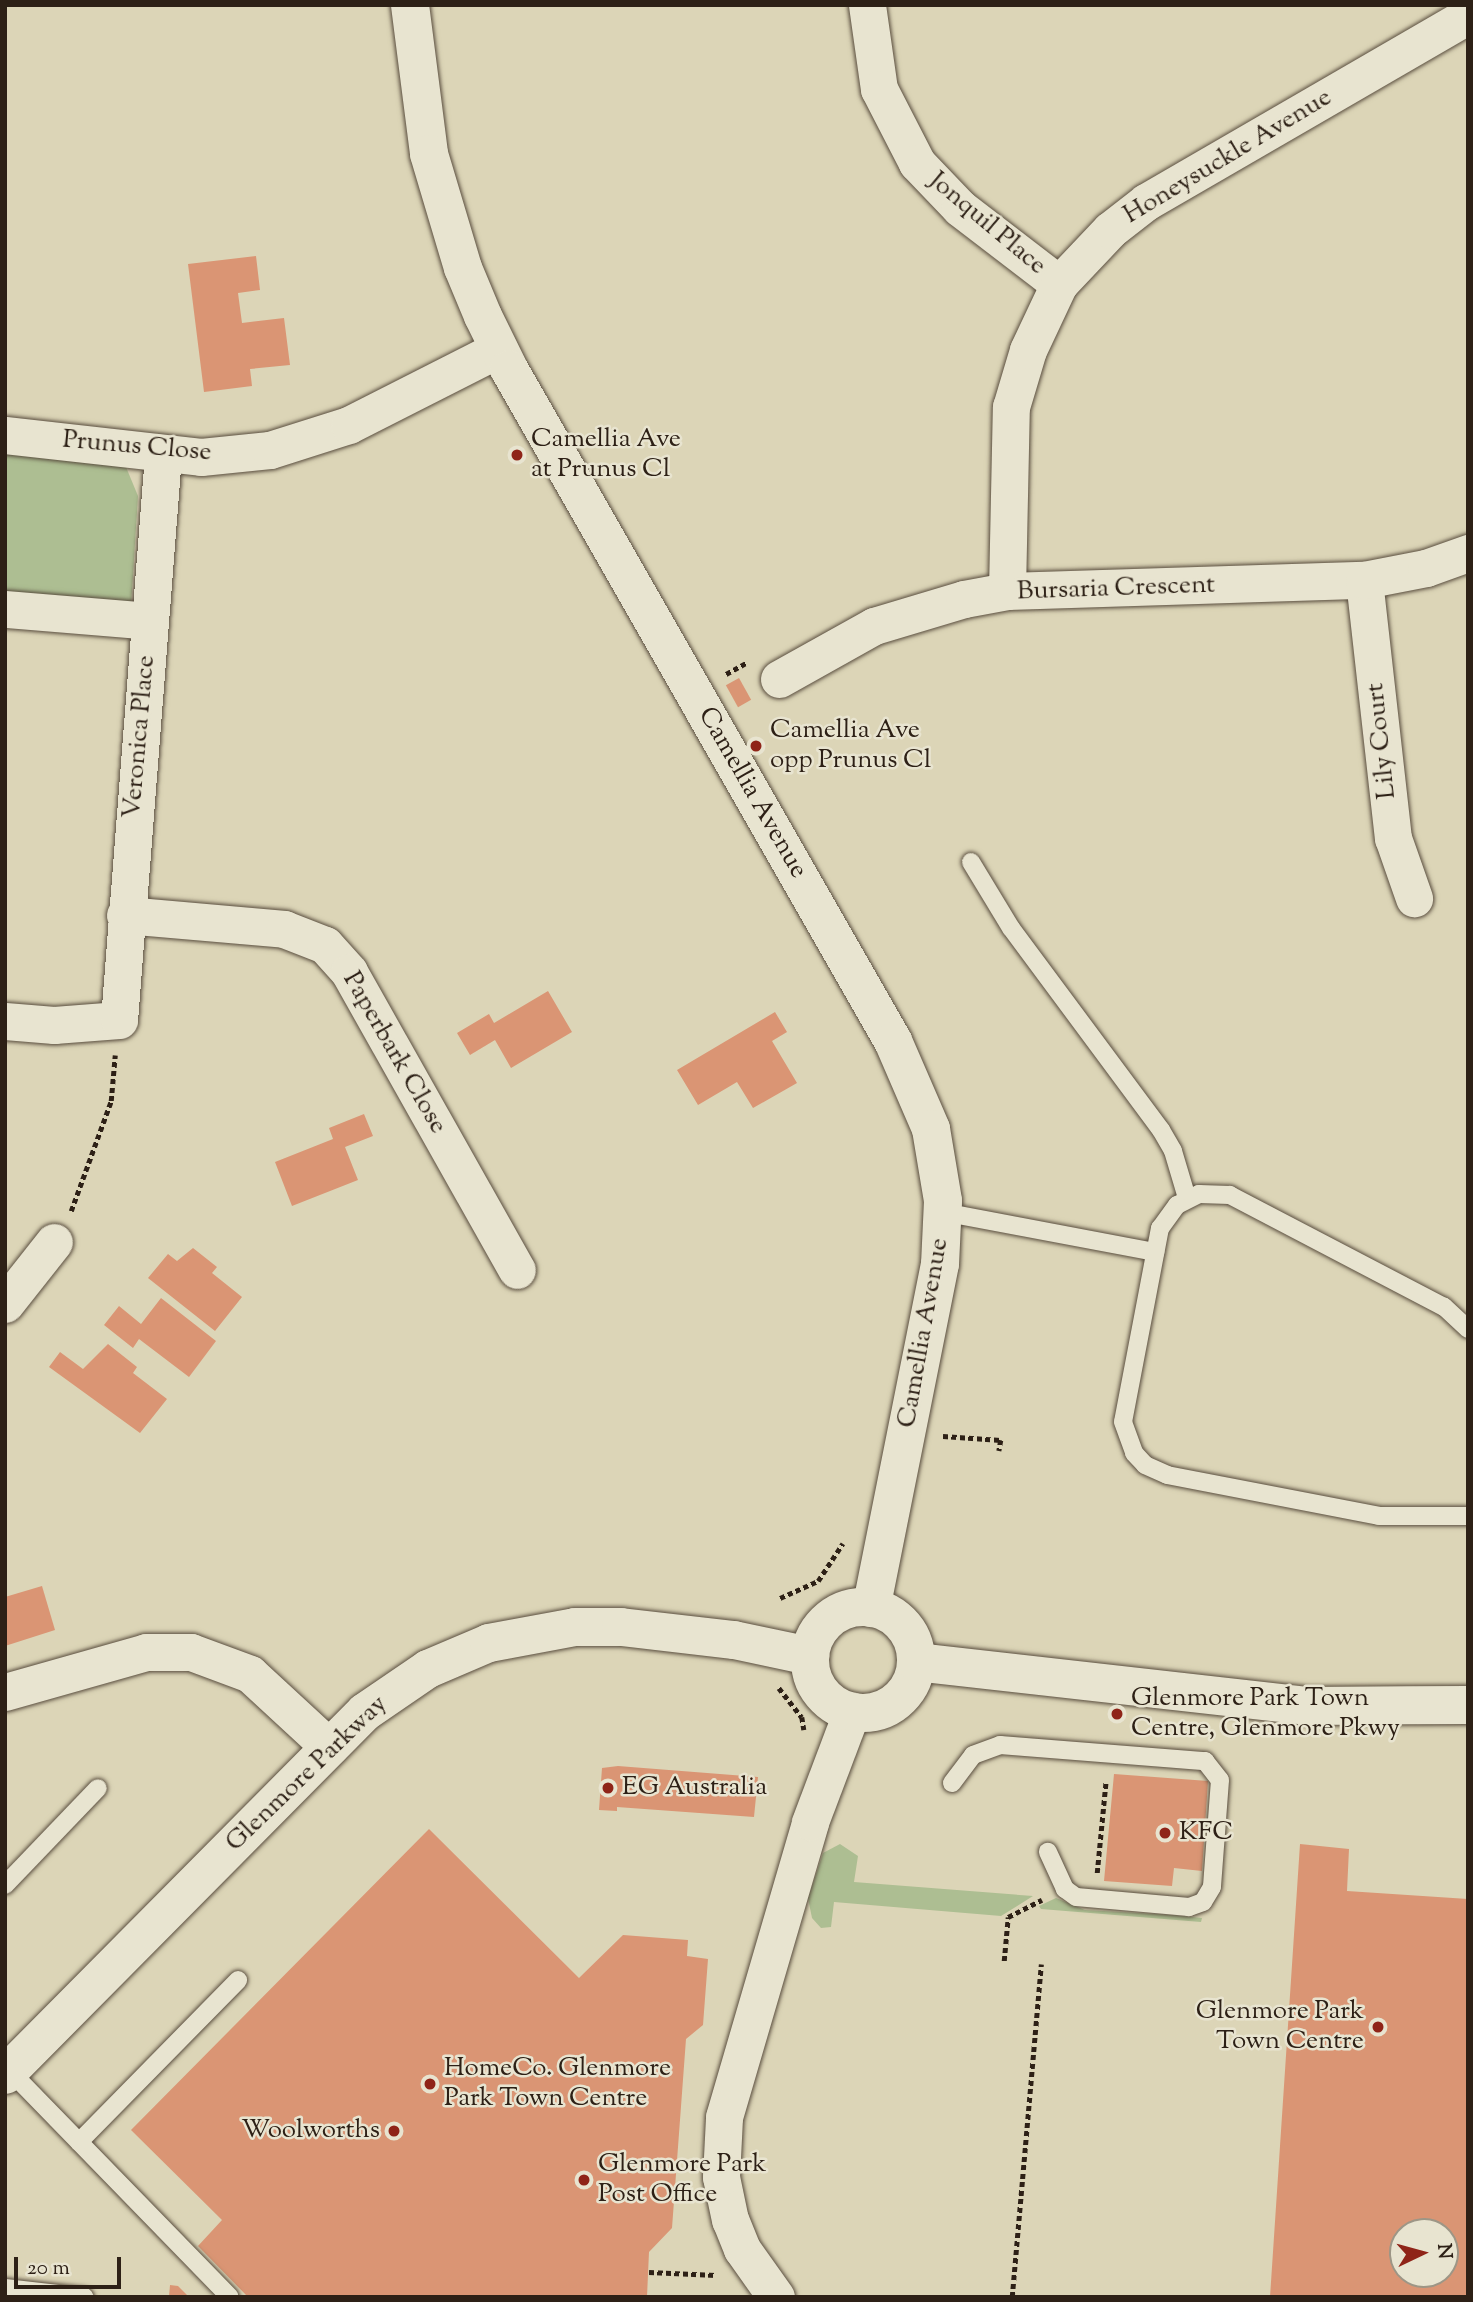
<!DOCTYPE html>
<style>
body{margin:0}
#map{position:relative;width:1473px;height:2302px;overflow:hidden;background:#dcd5b7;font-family:"Sorts Mill Goudy",serif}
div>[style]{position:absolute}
.green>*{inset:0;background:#adbe92}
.building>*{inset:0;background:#da9574;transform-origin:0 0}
.path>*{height:4.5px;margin-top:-2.25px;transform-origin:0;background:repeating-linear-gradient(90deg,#2d2016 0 5px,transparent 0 8.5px)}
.roads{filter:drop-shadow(0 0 2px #594d3e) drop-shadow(0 0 2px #594d3e)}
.lane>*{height:18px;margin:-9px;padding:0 9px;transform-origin:9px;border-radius:9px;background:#e8e4d0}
.street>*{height:37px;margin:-18.5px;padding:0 18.5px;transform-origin:18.5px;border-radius:18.5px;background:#e8e4d0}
.secondary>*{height:38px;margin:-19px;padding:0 19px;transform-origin:19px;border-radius:19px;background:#e8e4d0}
.secondary>.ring{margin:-19px;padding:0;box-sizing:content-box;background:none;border:38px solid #e8e4d0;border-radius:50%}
.dots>*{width:19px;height:19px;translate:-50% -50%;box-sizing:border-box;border:4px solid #e8e4d0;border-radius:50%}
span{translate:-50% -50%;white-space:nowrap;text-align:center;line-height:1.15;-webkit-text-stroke:5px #e8e4d0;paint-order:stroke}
.street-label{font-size:26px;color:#2d2016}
.poi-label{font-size:26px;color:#2d2016}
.left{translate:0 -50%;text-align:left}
.right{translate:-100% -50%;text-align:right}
.frame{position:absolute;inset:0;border:7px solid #2d2016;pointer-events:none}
.north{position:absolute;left:1389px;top:2218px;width:70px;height:70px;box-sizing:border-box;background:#e8e4d0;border:2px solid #9d9686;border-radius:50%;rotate:85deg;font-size:19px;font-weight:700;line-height:28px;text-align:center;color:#2d2016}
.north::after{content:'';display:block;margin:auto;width:24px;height:32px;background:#8f2418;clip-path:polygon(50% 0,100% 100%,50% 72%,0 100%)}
.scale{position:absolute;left:14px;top:2257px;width:107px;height:32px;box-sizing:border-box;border:4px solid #2d2016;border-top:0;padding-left:9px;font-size:21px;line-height:24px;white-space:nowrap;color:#2d2016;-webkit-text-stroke:5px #e8e4d0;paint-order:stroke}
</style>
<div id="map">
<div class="green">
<i style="clip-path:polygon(5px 449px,120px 461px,126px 467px,138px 496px,131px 606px,5px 596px)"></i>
<i style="clip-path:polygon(840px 1844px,858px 1856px,854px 1882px,1033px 1896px,1001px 1916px,834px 1902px,831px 1927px,821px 1928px,812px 1918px,808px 1898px,823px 1853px)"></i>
<i style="clip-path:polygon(1056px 1898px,1085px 1910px,1173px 1915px,1202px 1918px,1201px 1922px,1041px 1909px,1039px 1906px)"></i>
</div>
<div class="building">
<i style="clip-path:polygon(256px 256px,260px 290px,238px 293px,242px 323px,284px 318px,290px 365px,250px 369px,252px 386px,204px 392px,188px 264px)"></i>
<i style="left:739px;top:678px;width:25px;height:15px;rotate:61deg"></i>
<i style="clip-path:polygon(548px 991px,572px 1032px,511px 1068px,495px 1040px,470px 1055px,457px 1033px,489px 1014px,494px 1023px)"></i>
<i style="clip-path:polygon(775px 1012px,787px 1032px,772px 1041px,797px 1083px,753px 1108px,737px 1082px,698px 1105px,677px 1070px)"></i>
<i style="clip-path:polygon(364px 1114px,373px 1136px,345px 1147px,358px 1180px,292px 1206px,275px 1162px,333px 1139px,329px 1128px)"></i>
<i style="clip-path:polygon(193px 1248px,217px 1267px,212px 1273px,242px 1297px,215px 1331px,148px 1278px,168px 1254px,177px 1261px)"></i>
<i style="clip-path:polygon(161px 1298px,216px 1341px,189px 1377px,139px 1339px,133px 1348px,104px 1325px,119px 1306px,141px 1324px)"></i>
<i style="clip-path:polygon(108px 1344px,137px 1367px,133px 1373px,167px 1399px,140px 1433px,49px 1367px,60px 1352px,83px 1369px)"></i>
<i style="clip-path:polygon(42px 1586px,55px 1630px,5px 1646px,5px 1597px)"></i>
<i style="clip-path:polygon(618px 1766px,758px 1777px,754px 1817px,617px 1807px,617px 1811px,599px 1810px,602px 1768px)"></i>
<i style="clip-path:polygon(1114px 1774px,1208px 1781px,1202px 1871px,1174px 1868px,1172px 1886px,1104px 1881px)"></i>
<i style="clip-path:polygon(429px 1829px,579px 1978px,623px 1935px,688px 1940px,687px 1956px,708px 1959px,703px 2025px,686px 2039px,672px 2228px,649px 2252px,647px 2297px,248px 2297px,198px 2246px,222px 2220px,131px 2130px)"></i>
<i style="clip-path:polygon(evenodd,1300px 1844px,1349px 1849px,1347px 1891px,1468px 1899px,1468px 2297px,1270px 2297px,1300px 1844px,1403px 2232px,1445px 2232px,1445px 2274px,1403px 2274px,1403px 2232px)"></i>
<i style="clip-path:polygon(170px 2285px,178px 2286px,189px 2297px,169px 2297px)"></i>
</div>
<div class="path">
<i style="left:726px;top:674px;width:23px;rotate:-29deg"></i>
<i style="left:71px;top:1211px;width:117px;rotate:-70deg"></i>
<i style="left:111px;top:1101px;width:46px;rotate:-85deg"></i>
<i style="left:943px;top:1436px;width:58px;rotate:3.9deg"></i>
<i style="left:1001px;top:1440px;width:11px;rotate:100deg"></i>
<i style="left:780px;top:1598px;width:42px;rotate:-24.1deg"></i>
<i style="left:818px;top:1581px;width:45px;rotate:-56.7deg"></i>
<i style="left:779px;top:1688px;width:37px;rotate:52deg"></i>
<i style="left:802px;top:1717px;width:13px;rotate:81deg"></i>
<i style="left:1097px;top:1873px;width:93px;rotate:-84.5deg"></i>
<i style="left:1004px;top:1961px;width:44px;rotate:-84.8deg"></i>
<i style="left:1008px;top:1917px;width:38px;rotate:-27deg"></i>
<i style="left:649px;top:2272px;width:67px;rotate:2.6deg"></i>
<i style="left:1012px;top:2297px;width:334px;rotate:-85deg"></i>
</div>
<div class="roads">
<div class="lane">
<i style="left:971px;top:862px;width:77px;rotate:58.8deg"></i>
<i style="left:1011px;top:928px;width:252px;rotate:53.4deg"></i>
<i style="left:1161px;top:1130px;width:24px;rotate:60deg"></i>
<i style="left:1173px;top:1151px;width:49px;rotate:73.4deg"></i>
<i style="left:943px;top:1212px;width:216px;rotate:10.7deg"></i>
<i style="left:1468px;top:1329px;width:33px;rotate:-137deg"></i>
<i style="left:1444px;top:1307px;width:242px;rotate:-152.4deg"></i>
<i style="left:1230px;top:1195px;width:31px;rotate:-178deg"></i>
<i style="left:1199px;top:1194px;width:25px;rotate:153deg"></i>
<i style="left:1177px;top:1205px;width:29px;rotate:126deg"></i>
<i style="left:1160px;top:1228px;width:197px;rotate:100.8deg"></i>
<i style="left:1123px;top:1422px;width:33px;rotate:70deg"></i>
<i style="left:1134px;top:1453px;width:16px;rotate:47deg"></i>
<i style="left:1145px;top:1465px;width:24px;rotate:24deg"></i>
<i style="left:1167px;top:1475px;width:216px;rotate:10.9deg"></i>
<i style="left:1379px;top:1516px;width:89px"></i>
<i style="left:952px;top:1783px;width:35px;rotate:-53deg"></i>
<i style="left:973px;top:1755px;width:29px;rotate:-20deg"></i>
<i style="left:1000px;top:1745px;width:206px;rotate:4.5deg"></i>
<i style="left:1205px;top:1761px;width:24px;rotate:52deg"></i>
<i style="left:1220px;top:1780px;width:107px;rotate:94.3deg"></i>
<i style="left:1212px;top:1887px;width:17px;rotate:121deg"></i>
<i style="left:1203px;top:1902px;width:15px;rotate:160deg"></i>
<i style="left:1189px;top:1907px;width:113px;rotate:-174.9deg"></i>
<i style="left:1076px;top:1897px;width:14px;rotate:-144deg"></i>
<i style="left:1065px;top:1889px;width:41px;rotate:-114.7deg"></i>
<i style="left:5px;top:1885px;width:134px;rotate:-46.2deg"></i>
<i style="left:10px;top:2071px;width:315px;rotate:45.8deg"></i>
<i style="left:79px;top:2142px;width:227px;rotate:-45.5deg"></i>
<i style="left:5px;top:2288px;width:80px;rotate:6.5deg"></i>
</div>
<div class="street">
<i style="left:867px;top:5px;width:85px;rotate:81.9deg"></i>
<i style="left:879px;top:89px;width:83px;rotate:62.8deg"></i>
<i style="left:917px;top:163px;width:62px;rotate:46.3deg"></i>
<i style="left:960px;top:208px;width:125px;rotate:37.5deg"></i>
<i style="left:5px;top:435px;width:197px;rotate:6.4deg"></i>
<i style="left:201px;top:457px;width:69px;rotate:-5.8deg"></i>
<i style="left:270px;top:450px;width:83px;rotate:-17.6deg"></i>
<i style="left:349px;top:425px;width:168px;rotate:-26.9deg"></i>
<i style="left:1364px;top:580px;width:260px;rotate:83.6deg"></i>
<i style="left:1393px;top:838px;width:64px;rotate:70.7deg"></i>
<i style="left:1007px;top:591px;width:184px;rotate:-88.8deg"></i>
<i style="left:1011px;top:407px;width:59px;rotate:-73.4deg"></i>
<i style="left:1028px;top:350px;width:73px;rotate:-64.8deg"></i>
<i style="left:1059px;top:284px;width:74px;rotate:-46.6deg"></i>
<i style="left:1110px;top:230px;width:46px;rotate:-37.9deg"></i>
<i style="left:1146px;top:202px;width:372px;rotate:-30.1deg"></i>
<i style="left:5px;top:609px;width:145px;rotate:4.7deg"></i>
<i style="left:779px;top:679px;width:109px;rotate:-29.2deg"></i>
<i style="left:874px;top:626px;width:94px;rotate:-16.7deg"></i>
<i style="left:964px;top:599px;width:44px;rotate:-10.5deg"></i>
<i style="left:1007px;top:591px;width:357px;rotate:-1.8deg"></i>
<i style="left:1364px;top:580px;width:63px;rotate:-11deg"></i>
<i style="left:1426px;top:568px;width:45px;rotate:-19.7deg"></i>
<i style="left:125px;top:915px;width:160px;rotate:5deg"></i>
<i style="left:284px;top:929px;width:44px;rotate:21.3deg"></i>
<i style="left:325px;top:945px;width:36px;rotate:48deg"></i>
<i style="left:349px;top:972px;width:342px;rotate:60.6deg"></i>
<i style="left:5px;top:1021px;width:49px;rotate:4.7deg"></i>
<i style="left:54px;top:1025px;width:65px;rotate:-4.4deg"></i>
<i style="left:119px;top:1020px;width:568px;rotate:-85.55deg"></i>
<i style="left:5px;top:1304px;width:79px;rotate:-51.7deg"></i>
<i style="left:5px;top:1692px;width:147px;rotate:-15.8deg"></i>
<i style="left:146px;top:1652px;width:45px"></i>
<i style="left:191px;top:1652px;width:63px;rotate:20.4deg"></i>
<i style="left:250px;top:1674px;width:108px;rotate:42.7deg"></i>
<i style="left:776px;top:2297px;width:59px;rotate:-125.3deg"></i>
<i style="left:742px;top:2249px;width:31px;rotate:-112deg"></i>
<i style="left:730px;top:2220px;width:44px;rotate:-101.8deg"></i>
<i style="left:721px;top:2177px;width:60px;rotate:-87.1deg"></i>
<i style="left:724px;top:2117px;width:307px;rotate:-73.7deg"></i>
<i style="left:810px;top:1822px;width:119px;rotate:-69.3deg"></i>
</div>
<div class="secondary">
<i style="left:410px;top:5px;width:150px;rotate:82.7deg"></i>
<i style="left:429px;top:154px;width:119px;rotate:73.4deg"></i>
<i style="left:463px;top:268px;width:52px;rotate:67.4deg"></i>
<i style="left:483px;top:316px;width:59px;rotate:63.9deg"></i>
<i style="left:509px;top:369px;width:774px;rotate:60.26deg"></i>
<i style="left:893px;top:1041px;width:96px;rotate:66.6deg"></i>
<i style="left:931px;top:1129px;width:73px;rotate:80.5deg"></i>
<i style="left:943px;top:1201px;width:63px;rotate:92.7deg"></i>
<i style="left:940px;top:1264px;width:351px;rotate:101.3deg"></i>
<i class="ring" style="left:810px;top:1607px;width:68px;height:68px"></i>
<i style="left:916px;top:1662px;width:395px;rotate:6.4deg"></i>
<i style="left:1309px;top:1706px;width:159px;rotate:-0.4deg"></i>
<i style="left:5px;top:2075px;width:511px;rotate:-45.24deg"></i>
<i style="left:365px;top:1712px;width:76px;rotate:-34.3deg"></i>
<i style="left:428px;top:1669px;width:66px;rotate:-23.1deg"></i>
<i style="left:489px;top:1643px;width:87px;rotate:-10.5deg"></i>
<i style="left:575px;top:1627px;width:46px"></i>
<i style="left:621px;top:1627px;width:114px;rotate:6.6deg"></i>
<i style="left:734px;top:1640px;width:78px;rotate:11.9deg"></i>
</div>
</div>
<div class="dots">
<i style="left:517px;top:455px;background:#8f2418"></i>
<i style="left:756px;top:746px;background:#8f2418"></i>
<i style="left:1117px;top:1714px;background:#8f2418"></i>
<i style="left:608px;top:1788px;background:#8f2418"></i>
<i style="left:1165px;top:1833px;background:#8f2418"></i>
<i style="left:1378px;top:2027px;background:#8f2418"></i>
<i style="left:430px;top:2084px;background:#8f2418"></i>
<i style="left:394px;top:2131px;background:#8f2418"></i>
<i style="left:584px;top:2180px;background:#8f2418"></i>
</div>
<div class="street-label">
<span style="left:1228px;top:157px;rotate:-31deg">Honeysuckle Avenue</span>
<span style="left:987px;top:224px;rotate:40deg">Jonquil Place</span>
<span style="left:137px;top:447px;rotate:5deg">Prunus Close</span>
<span style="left:1116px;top:589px;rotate:-2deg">Bursaria Crescent</span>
<span style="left:140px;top:737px;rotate:-85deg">Veronica Place</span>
<span style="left:1382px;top:741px;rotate:-96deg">Lily Court</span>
<span style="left:752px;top:793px;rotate:60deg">Camellia Avenue</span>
<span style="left:394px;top:1053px;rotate:60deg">Paperbark Close</span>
<span style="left:924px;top:1333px;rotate:-80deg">Camellia Avenue</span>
<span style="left:307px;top:1774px;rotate:-44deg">Glenmore Parkway</span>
</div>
<div class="poi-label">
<span class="left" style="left:531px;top:455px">Camellia Ave<br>at Prunus Cl</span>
<span class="left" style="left:770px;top:746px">Camellia Ave<br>opp Prunus Cl</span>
<span class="left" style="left:1131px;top:1714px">Glenmore Park Town<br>Centre, Glenmore Pkwy</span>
<span class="left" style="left:622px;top:1788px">EG Australia</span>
<span class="left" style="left:1179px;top:1833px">KFC</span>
<span class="right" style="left:1364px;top:2027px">Glenmore Park<br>Town Centre</span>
<span class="left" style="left:444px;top:2084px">HomeCo. Glenmore<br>Park Town Centre</span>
<span class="right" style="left:380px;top:2131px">Woolworths</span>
<span class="left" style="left:598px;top:2180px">Glenmore Park<br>Post Office</span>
</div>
<div class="frame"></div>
<div class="north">N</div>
<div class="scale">20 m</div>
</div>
